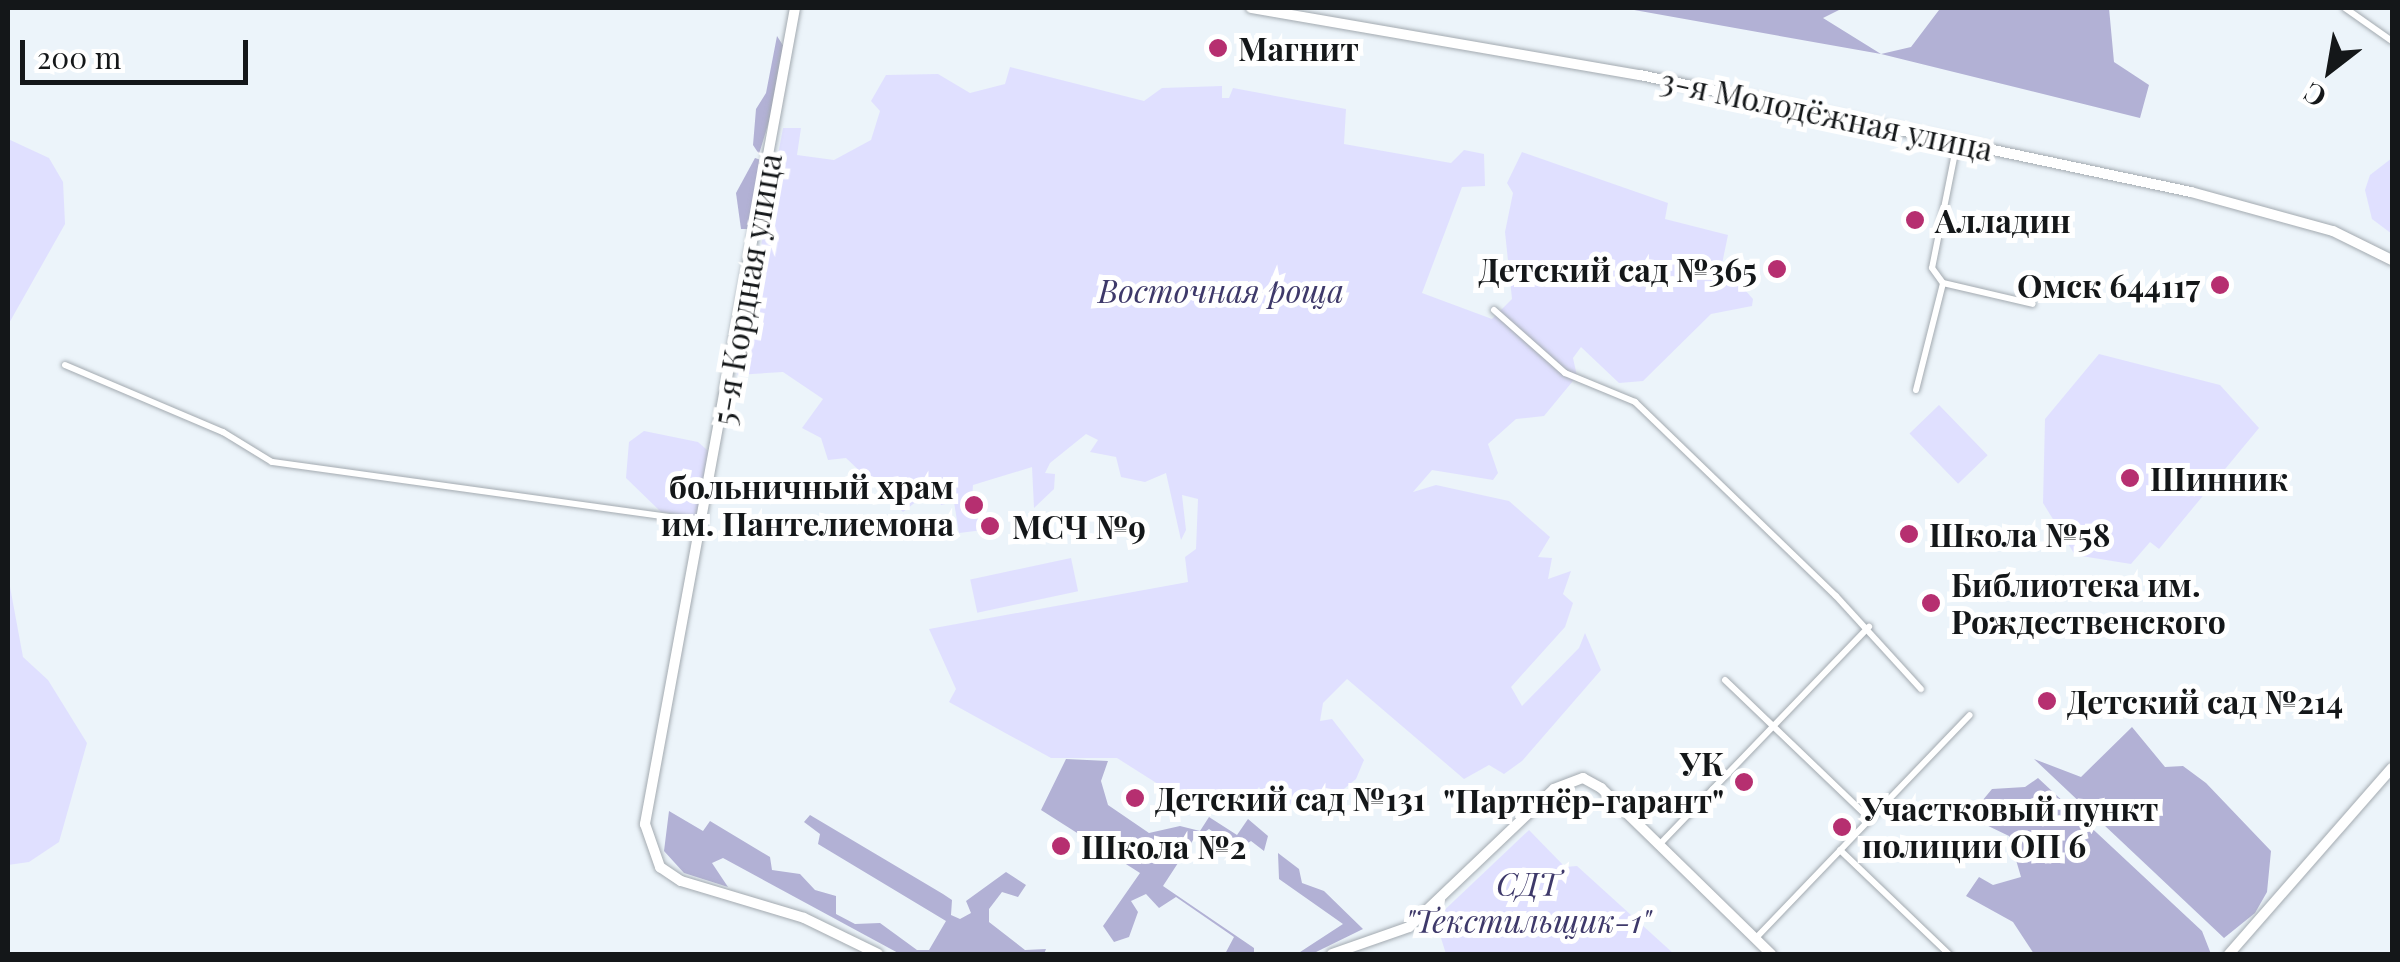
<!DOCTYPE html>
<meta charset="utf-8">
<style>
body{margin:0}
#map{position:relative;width:2400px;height:962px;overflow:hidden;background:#ecf4fa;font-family:"Playfair Display",serif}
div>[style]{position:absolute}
.green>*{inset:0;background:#e0e0ff;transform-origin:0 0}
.forest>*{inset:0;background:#b2b1d5}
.roads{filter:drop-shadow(0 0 2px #a3aab0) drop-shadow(0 0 2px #a3aab0)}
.minor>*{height:6px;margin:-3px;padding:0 3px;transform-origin:3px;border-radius:3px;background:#fff}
.secondary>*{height:10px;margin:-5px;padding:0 5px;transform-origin:5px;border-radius:5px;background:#fff}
.dots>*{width:28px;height:28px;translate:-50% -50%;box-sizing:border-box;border:5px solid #fff;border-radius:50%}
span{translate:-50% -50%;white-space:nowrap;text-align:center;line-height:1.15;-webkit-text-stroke:10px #fff;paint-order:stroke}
.poi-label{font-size:32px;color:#141719;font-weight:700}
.left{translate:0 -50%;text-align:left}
.right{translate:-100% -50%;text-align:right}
.street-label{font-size:32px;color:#141719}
.park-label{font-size:32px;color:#3e396a;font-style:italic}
.frame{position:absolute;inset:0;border:10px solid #141719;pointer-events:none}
.north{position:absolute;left:2280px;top:20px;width:100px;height:100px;-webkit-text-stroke:8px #fff;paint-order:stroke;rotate:211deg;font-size:28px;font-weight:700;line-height:40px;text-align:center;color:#141719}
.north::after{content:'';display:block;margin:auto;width:35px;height:45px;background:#141719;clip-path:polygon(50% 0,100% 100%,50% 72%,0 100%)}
.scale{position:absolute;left:20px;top:40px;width:228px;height:45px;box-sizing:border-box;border:5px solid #141719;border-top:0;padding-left:12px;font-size:30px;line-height:35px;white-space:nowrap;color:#141719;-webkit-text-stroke:8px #fff;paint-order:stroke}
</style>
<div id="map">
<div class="green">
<i style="clip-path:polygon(1010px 67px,1144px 101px,1162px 88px,1222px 86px,1222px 98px,1229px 98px,1233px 88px,1346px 109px,1344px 144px,1451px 163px,1464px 150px,1484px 154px,1485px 186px,1462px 187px,1422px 293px,1492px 319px,1512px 299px,1505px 232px,1513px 193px,1507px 183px,1522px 152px,1668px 203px,1665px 219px,1728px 235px,1722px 264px,1753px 299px,1752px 306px,1711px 314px,1643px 381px,1619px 383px,1581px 347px,1573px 358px,1577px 376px,1544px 416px,1516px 419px,1488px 444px,1498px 473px,1493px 480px,1432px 470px,1413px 492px,1436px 485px,1509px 501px,1550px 537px,1538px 557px,1552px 558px,1548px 579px,1571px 571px,1563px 594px,1573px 603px,1565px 627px,1511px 687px,1522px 706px,1579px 648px,1585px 633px,1601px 670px,1522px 761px,1504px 774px,1489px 765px,1464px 779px,1347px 679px,1323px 703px,1320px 721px,1332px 719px,1364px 760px,1356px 779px,1316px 812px,1305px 799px,1274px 809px,1259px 787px,1240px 810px,1230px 805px,1219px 814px,1199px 810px,1117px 758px,1051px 758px,949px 702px,956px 689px,929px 629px,1188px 582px,1185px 557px,1196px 549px,1198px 499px,1182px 495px,1186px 530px,1181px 540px,1166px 473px,1145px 482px,1121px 477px,1116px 457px,1090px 452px,1098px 440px,1086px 434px,1050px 463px,1045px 473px,1055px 474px,1054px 489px,1034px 508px,1032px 467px,973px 485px,971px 517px,987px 515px,983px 530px,959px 533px,954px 502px,941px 505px,937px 494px,922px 497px,903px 512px,846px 458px,828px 460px,821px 438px,802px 428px,823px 399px,783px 372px,737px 375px,783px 128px,801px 128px,797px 155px,834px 160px,871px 140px,880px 111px,871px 101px,886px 75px,938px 74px,970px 93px,1005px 84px)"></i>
<i style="clip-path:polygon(8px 139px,49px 158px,63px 182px,65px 224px,8px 325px)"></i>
<i style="clip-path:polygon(2392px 158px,2392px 234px,2372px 219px,2365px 190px,2370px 175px)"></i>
<i style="clip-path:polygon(2099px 354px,2220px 385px,2259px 428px,2159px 549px,2150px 542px,2131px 564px,2075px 555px,2043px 503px,2045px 419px)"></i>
<i style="left:1939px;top:405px;width:70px;height:41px;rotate:46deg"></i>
<i style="clip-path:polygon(644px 431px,698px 442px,714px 456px,701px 517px,661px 512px,626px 478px,629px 442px)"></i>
<i style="left:1071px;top:558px;width:34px;height:103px;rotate:78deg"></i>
<i style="clip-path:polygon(8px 576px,23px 657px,48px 680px,87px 743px,59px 842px,29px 862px,8px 865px)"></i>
<i style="clip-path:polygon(1529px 830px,1565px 867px,1577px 866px,1674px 954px,1446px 954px,1435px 919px)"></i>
</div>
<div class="forest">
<i style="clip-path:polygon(1623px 8px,1843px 8px,1823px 18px,1881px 54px,1911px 47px,1939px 10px,2109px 8px,2114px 62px,2149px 85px,2140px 118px,1881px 54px)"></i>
<i style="clip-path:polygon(777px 36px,786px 50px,781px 82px,759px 154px,753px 145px,756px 109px,766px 93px)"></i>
<i style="clip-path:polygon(755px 158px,764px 161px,755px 215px,748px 229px,741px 229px,736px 193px)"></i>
<i style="clip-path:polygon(2132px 727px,2165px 767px,2183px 766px,2206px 783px,2271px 851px,2267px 892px,2255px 913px,2224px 938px,2034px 759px,2081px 777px)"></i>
<i style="clip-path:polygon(1066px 759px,1108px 761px,1101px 781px,1108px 805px,1149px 833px,1180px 826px,1200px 831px,1209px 817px,1237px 835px,1248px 819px,1268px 836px,1264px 851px,1251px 841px,1238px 849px,1209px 829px,1193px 840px,1163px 886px,1254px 948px,1254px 954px,1225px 954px,1234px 937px,1176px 897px,1159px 908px,1146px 894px,1131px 901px,1138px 912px,1129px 937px,1114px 942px,1103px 926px,1140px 873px,1041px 810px)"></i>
<i style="clip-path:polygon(2038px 778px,2202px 931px,2211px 954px,2034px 954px,2013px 922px,1966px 896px,1979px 877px,1993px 885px,2021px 877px,2009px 836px,1982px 823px,1977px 807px,1992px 789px,2025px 787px)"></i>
<i style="clip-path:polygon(669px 811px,703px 831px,710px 821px,770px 857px,772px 870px,800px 874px,815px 890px,836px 896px,836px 914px,855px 924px,880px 923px,917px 950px,929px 950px,946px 921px,818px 844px,820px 834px,804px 822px,810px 815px,943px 894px,952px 900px,951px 915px,960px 919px,971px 913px,966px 901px,1006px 872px,1026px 885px,1018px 897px,1002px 892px,989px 909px,989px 922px,1025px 950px,1046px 949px,1044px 954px,900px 954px,723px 858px,712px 863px,728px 887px,684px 873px,664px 851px)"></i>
<i style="clip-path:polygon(1278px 853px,1299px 869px,1302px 883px,1324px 891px,1363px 929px,1312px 954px,1297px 954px,1343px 924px,1279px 879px)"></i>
</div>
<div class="roads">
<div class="minor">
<i style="left:2345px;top:8px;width:57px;rotate:35.1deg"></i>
<i style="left:1957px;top:143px;width:127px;rotate:101.3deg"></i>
<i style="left:1932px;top:268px;width:19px;rotate:54deg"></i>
<i style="left:1943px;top:283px;width:92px;rotate:13.1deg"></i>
<i style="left:1494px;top:310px;width:95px;rotate:41.6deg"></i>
<i style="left:1565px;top:373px;width:76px;rotate:22.5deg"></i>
<i style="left:1635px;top:402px;width:279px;rotate:44deg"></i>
<i style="left:1836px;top:596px;width:126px;rotate:47.6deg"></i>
<i style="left:65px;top:365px;width:172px;rotate:23deg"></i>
<i style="left:223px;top:432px;width:57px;rotate:31.5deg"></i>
<i style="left:272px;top:462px;width:436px;rotate:7.9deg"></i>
<i style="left:1916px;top:390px;width:110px;rotate:-75.8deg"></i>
<i style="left:1725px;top:680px;width:201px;rotate:43.8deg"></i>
<i style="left:1659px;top:845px;width:303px;rotate:-46.1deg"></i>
<i style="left:1840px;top:850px;width:151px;rotate:43.7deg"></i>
<i style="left:1755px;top:939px;width:310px;rotate:-46.2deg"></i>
</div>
<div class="secondary">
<i style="left:795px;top:8px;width:830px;rotate:100.42deg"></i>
<i style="left:645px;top:824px;width:46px;rotate:70.8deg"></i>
<i style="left:660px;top:867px;width:25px;rotate:34deg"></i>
<i style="left:681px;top:881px;width:128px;rotate:16.7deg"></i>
<i style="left:804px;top:918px;width:82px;rotate:25.9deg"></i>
<i style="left:1251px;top:8px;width:395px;rotate:9.8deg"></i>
<i style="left:1640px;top:75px;width:563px;rotate:11.99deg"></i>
<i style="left:2191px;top:192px;width:147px;rotate:15.4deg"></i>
<i style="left:2333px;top:231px;width:66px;rotate:26.2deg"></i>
<i style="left:1332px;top:954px;width:82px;rotate:-19.3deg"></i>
<i style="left:1409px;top:927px;width:200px;rotate:-43.6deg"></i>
<i style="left:1554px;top:789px;width:31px;rotate:-21deg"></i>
<i style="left:1583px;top:778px;width:21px;rotate:29deg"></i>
<i style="left:1601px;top:788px;width:238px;rotate:44.3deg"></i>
<i style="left:2229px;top:954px;width:247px;rotate:-48.8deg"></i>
</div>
</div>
<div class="dots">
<i style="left:1218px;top:48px;background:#b62f70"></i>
<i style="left:1915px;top:220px;background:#b62f70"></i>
<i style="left:1777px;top:269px;background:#b62f70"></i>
<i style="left:2220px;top:285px;background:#b62f70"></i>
<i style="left:2130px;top:478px;background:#b62f70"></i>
<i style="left:974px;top:505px;background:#b62f70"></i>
<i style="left:990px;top:526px;background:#b62f70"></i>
<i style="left:1909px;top:534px;background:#b62f70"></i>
<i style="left:1931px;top:603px;background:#b62f70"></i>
<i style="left:2047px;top:701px;background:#b62f70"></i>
<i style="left:1744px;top:782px;background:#b62f70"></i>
<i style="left:1135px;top:798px;background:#b62f70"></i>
<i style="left:1842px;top:827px;background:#b62f70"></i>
<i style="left:1061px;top:846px;background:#b62f70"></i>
</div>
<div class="poi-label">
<span class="left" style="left:1238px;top:48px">Магнит</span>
<span class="left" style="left:1935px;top:220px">Алладин</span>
<span class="right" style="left:1757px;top:269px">Детский сад №365</span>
<span class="right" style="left:2200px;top:285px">Омск 644117</span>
<span class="left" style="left:2150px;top:478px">Шинник</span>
<span class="right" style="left:954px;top:505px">больничный храм<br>им. Пантелиемона</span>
<span class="left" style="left:1012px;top:526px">МСЧ №9</span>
<span class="left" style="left:1929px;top:534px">Школа №58</span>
<span class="left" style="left:1951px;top:603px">Библиотека им.<br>Рождественского</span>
<span class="left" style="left:2067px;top:701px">Детский сад №214</span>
<span class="right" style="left:1724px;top:782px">УК<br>"Партнёр-гарант"</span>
<span class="left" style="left:1155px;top:798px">Детский сад №131</span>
<span class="left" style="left:1862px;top:827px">Участковый пункт<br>полиции ОП 6</span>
<span class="left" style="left:1081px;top:846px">Школа №2</span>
</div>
<div class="street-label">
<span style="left:1827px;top:114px;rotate:12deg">3-я Молодёжная улица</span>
<span style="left:746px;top:289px;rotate:-80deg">5-я Кордная улица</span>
</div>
<div class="park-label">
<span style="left:1221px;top:290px">Восточная роща</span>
<span style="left:1528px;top:902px">СДТ<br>"Текстильщик-1"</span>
</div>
<div class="frame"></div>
<div class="north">С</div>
<div class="scale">200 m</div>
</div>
